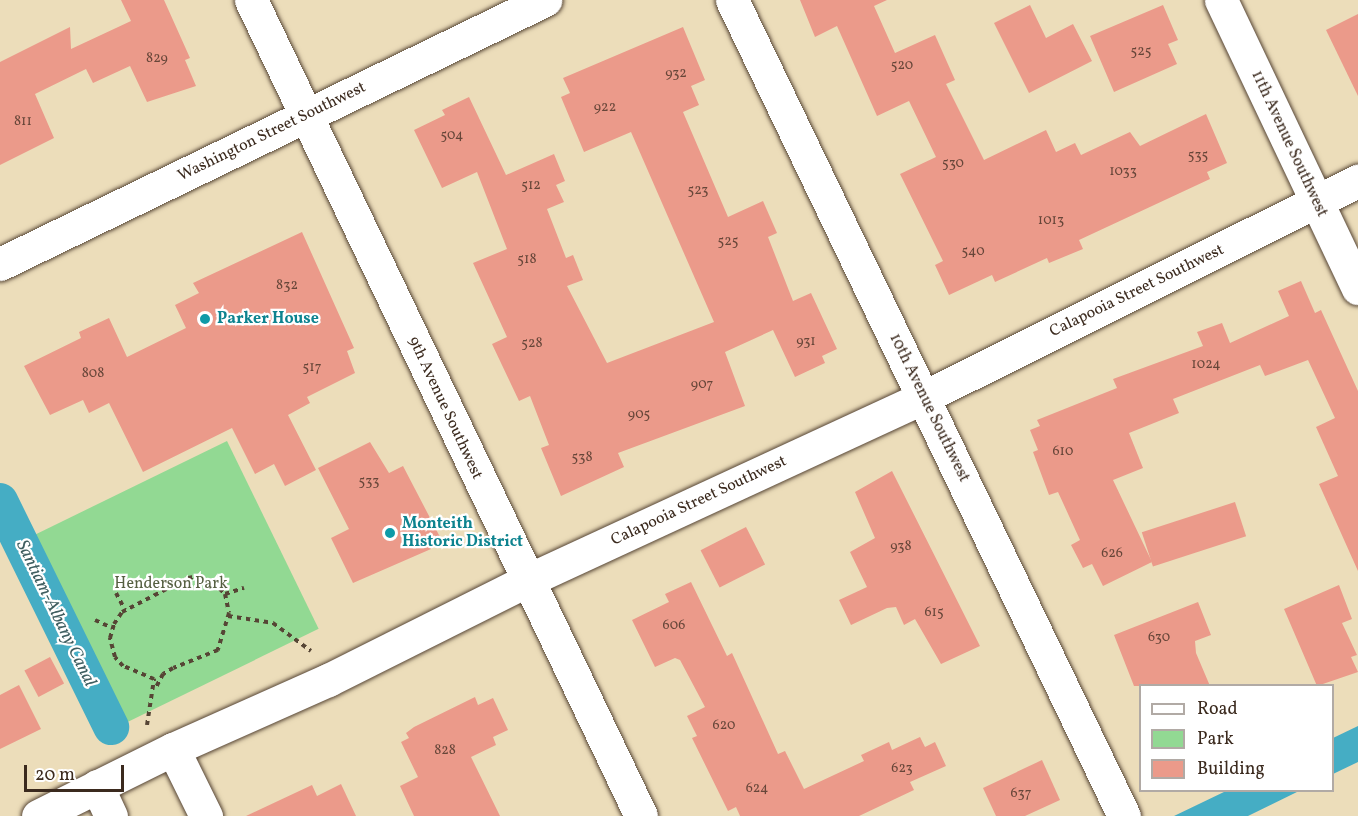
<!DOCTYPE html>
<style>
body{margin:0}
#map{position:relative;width:1358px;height:816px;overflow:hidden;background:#ecddba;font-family:Vollkorn,serif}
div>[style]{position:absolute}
.green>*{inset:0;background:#92d993;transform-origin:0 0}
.water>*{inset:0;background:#45adc4}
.canal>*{height:36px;margin:-18px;padding:0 18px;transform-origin:18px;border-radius:18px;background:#45adc4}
.building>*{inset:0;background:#eb9a8a;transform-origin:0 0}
.path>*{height:4px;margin-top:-2px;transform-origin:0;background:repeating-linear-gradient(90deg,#564535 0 4.5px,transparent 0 9px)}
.roads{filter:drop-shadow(0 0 2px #564535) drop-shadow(0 0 2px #564535)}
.street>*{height:33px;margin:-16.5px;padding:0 16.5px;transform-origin:16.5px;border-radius:16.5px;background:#fff}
.secondary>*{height:33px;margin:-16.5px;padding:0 16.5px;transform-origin:16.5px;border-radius:16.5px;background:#fff}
.dots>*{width:16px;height:16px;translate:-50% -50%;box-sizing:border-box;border:3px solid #fff;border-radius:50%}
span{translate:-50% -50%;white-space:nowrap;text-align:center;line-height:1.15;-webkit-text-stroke:4.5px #fff;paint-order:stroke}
.number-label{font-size:14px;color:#674639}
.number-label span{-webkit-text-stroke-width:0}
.street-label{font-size:16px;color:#3b2a1e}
.culture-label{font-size:16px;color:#0d838f;font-weight:700}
.left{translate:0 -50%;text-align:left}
.park-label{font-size:16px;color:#555f41}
.water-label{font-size:18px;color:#3f5e60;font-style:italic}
.legend{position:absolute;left:1139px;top:684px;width:195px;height:108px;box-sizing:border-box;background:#fff;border:2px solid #b1aaa5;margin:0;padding:8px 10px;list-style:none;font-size:18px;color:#3b2a1e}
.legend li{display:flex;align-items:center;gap:12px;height:30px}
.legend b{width:30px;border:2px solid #b1aaa5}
.scale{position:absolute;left:24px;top:765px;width:100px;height:27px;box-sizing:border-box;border:3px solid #3b2a1e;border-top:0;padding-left:8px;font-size:18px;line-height:21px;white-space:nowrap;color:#3b2a1e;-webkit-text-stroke:4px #fff;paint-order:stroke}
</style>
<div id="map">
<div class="green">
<i style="left:227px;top:441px;width:209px;height:224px;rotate:64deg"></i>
</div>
<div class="water">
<i style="clip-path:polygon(1358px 726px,1358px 762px,1333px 774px,1333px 738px)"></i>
<i style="clip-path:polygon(1226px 791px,1226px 790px,1299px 791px,1248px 816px,1174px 816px)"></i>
</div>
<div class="canal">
<i style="left:0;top:501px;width:252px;rotate:63.8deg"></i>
</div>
<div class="building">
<i style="clip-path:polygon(121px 0,164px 0,190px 58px,185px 60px,196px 86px,147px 102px,130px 66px,93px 83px,86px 69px,35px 94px,54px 138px,0 165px,0 62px,70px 27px,71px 49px,131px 21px)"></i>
<i style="clip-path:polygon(800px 0,887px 0,874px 6px,895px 53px,935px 35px,955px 80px,946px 84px,984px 160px,1046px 130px,1056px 152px,1075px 143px,1081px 155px,1130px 132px,1140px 146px,1206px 114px,1227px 163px,1207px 172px,1210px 179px,1079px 240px,1083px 249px,1049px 263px,1047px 258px,995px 282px,992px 275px,949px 295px,935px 265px,943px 261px,900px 174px,936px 157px,909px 101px,877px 116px,837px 26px,815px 37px)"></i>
<i style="clip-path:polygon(1030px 5px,1046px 38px,1073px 24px,1092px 61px,1029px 93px,994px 23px)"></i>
<i style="clip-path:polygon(1163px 5px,1178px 40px,1168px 44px,1177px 64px,1114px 92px,1090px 36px)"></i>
<i style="clip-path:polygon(1358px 14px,1358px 96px,1326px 30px)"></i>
<i style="clip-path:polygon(683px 27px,705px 80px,691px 86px,699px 105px,683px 112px,728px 217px,763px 201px,777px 233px,768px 237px,793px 301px,811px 293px,837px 349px,822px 356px,825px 363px,795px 377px,773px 330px,725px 352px,745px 406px,618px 453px,624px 467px,561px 496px,541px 448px,549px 445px,530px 396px,519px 401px,492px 344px,507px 337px,473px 263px,507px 249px,477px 172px,442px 188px,414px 130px,445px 115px,442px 110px,469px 97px,506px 175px,554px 154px,565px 181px,556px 185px,564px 202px,547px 209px,566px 258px,573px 255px,583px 280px,567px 286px,607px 363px,714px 322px,631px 132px,584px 152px,561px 97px,570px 93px,563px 78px)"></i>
<i style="clip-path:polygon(302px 232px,354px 348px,347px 351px,355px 373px,307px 397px,310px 403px,288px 415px,316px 470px,285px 486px,274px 464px,255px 474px,232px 428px,143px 472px,109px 403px,89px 413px,83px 400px,50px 415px,24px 366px,81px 338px,79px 332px,109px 318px,127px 357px,186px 328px,175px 305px,199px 293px,193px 283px)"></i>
<i style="clip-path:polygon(1301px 281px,1315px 313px,1321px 310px,1358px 391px,1358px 571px,1319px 484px,1338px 476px,1316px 427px,1335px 418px,1308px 360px,1265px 376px,1260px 365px,1173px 399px,1179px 413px,1129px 433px,1143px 468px,1113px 480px,1152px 562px,1103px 586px,1092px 564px,1083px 568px,1071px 545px,1080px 540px,1058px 492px,1049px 495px,1033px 452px,1038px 450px,1030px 430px,1040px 426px,1037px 420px,1117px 388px,1113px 379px,1203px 346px,1197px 332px,1222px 323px,1230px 343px,1289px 316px,1278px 291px)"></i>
<i style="clip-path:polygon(370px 442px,389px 473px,403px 466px,440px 537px,428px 543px,431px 549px,353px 583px,331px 538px,349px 529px,318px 468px)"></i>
<i style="clip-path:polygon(892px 471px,980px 646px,941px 664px,915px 619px,904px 625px,896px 607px,887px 608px,851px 625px,839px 600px,867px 587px,850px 552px,875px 538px,855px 492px)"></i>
<i style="left:1235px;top:502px;width:36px;height:98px;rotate:72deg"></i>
<i style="left:746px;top:527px;width:42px;height:51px;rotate:63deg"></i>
<i style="clip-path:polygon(691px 582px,727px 656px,732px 653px,778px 754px,785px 751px,804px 789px,864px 761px,861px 755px,889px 742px,892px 750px,920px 737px,925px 747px,935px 742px,946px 766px,910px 782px,914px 790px,859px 816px,740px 816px,736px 807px,728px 811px,692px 738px,697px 736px,687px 716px,705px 707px,680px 660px,675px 658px,655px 667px,632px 620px,669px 602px,665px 594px)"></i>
<i style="clip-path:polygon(1339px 585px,1352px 619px,1342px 623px,1357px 655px,1351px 657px,1358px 672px,1317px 686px,1284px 609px)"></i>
<i style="clip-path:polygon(1198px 602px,1211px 635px,1195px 641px,1196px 653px,1210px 686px,1134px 686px,1114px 635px)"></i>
<i style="left:50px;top:657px;width:30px;height:29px;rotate:62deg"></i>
<i style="clip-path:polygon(19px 685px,41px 729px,0 749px,0 695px)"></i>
<i style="clip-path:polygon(475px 697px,478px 705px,493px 698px,508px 730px,493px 737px,496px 745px,471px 757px,500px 816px,414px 816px,400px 786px,418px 777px,401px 742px,409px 738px,406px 733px,414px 727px)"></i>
<i style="clip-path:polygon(1042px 760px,1060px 800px,1025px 816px,996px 816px,983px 788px)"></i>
<i style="clip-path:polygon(341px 784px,356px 816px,246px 816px,312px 785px,317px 796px)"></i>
</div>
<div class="path">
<i style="left:116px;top:593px;width:19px;rotate:62deg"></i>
<i style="left:225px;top:594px;width:20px;rotate:-18deg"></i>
<i style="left:228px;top:616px;width:46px;rotate:8.8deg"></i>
<i style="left:273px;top:623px;width:47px;rotate:36.4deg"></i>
<i style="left:95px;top:620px;width:19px;rotate:25deg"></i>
<i style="left:147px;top:725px;width:47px;rotate:-81.3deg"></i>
<i style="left:154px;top:679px;width:34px;rotate:-157deg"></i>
<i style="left:123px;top:666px;width:12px;rotate:-132deg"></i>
<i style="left:115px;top:657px;width:20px;rotate:-105deg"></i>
<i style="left:110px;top:638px;width:15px;rotate:-74deg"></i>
<i style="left:114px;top:624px;width:14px;rotate:-56deg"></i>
<i style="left:122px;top:612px;width:74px;rotate:-27.3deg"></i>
<i style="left:188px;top:578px;width:11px;rotate:-10deg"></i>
<i style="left:199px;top:576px;width:15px;rotate:23deg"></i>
<i style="left:213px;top:582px;width:17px;rotate:45deg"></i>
<i style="left:225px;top:594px;width:19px;rotate:78deg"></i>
<i style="left:229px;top:613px;width:39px;rotate:107deg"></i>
<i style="left:218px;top:650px;width:48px;rotate:158.2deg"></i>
<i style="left:173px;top:668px;width:12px;rotate:149deg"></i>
<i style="left:163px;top:674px;width:17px;rotate:118deg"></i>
</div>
<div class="roads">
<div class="street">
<i style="left:732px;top:0;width:905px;rotate:64.34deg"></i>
<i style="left:1221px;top:0;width:319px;rotate:64.6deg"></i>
<i style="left:173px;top:749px;width:75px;rotate:63.8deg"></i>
<i style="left:97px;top:786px;width:33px;rotate:65deg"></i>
<i style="left:38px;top:816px;width:151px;rotate:-26.4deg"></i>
<i style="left:173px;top:749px;width:170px;rotate:-24deg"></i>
<i style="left:328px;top:680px;width:221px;rotate:-26.6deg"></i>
<i style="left:526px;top:581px;width:438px;rotate:-24.8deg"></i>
<i style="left:924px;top:397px;width:485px;rotate:-26.5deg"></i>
</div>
<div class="secondary">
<i style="left:251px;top:0;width:904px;rotate:64.45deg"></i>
<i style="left:0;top:264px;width:606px;rotate:-25.85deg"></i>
</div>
</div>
<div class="dots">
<i style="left:205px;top:319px;background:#0f9aa8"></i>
<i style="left:390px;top:533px;background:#0f9aa8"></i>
</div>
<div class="number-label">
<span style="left:1141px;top:52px">525</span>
<span style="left:157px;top:59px">829</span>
<span style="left:902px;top:66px">520</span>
<span style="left:676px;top:74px">932</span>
<span style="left:605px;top:108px">922</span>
<span style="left:23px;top:122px">811</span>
<span style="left:452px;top:136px">504</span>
<span style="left:1198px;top:156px">535</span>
<span style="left:953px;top:164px">530</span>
<span style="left:1123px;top:172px">1033</span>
<span style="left:531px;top:186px">512</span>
<span style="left:698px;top:191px">523</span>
<span style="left:1051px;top:221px">1013</span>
<span style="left:728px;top:242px">525</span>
<span style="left:973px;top:252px">540</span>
<span style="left:527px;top:260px">518</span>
<span style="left:287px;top:286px">832</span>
<span style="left:806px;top:342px">931</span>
<span style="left:532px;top:344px">528</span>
<span style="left:1206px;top:365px">1024</span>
<span style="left:312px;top:368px">517</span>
<span style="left:93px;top:374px">808</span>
<span style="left:702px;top:385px">907</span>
<span style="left:639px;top:415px">905</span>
<span style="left:1063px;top:452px">610</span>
<span style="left:582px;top:458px">538</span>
<span style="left:369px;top:482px">533</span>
<span style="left:901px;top:547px">938</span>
<span style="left:1112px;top:554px">626</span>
<span style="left:934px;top:613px">615</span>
<span style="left:674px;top:626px">606</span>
<span style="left:1159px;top:638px">630</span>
<span style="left:724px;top:726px">620</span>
<span style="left:445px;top:751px">828</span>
<span style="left:902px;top:769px">623</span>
<span style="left:757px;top:789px">624</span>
<span style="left:1021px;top:794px">637</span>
</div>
<div class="street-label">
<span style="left:272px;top:132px;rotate:-26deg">Washington Street Southwest</span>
<span style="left:1289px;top:144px;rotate:65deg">11th Avenue Southwest</span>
<span style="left:1137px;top:291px;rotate:-26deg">Calapooia Street Southwest</span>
<span style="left:445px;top:408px;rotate:65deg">9th Avenue Southwest</span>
<span style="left:929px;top:408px;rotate:64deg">10th Avenue Southwest</span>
<span style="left:699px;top:501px;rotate:-25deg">Calapooia Street Southwest</span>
</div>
<div class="culture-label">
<span class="left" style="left:217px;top:319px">Parker House</span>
<span class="left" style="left:402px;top:533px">Monteith<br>Historic District</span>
</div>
<div class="park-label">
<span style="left:171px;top:584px">Henderson Park</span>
</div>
<div class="water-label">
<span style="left:55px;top:614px;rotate:64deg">Santiam-Albany Canal</span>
</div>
<ul class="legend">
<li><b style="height:8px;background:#fff"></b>Road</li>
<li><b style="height:16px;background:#92d993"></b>Park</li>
<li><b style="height:16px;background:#eb9a8a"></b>Building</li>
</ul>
<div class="scale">20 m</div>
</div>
